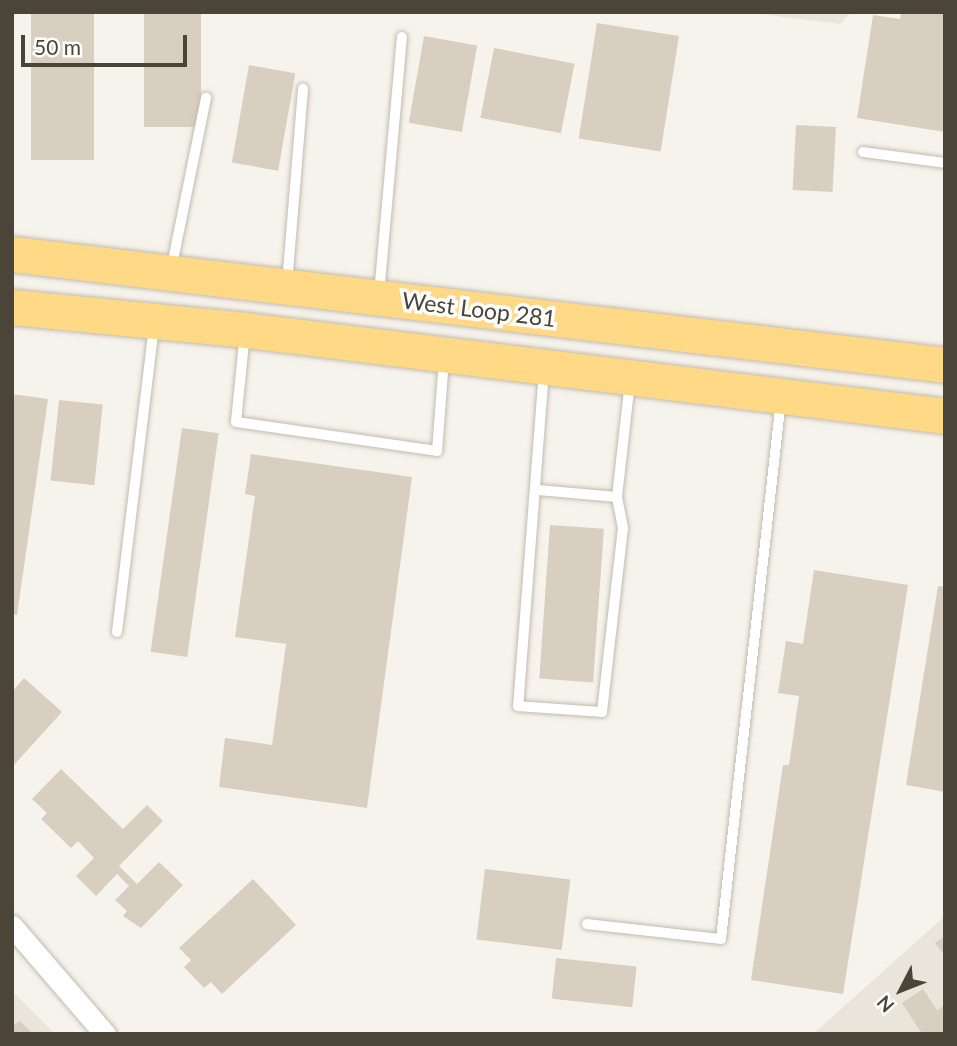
<!DOCTYPE html>
<style>
body{margin:0}
#map{position:relative;width:957px;height:1046px;overflow:hidden;background:#f6f3ec;font-family:Lato,sans-serif}
div>[style]{position:absolute}
.residential>*{inset:0;background:#eae5da}
.building>*{inset:0;background:#d8cfc1;transform-origin:0 0}
.roads{filter:drop-shadow(0 0 2px #c2bbae) drop-shadow(0 0 2px #c2bbae)}
.service>*{height:10px;margin:-5px;padding:0 5px;transform-origin:5px;border-radius:5px;background:#fff}
.minor>*{height:21px;margin:-10.5px;padding:0 10.5px;transform-origin:10.5px;border-radius:10.5px;background:#fff}
.trunk>*{height:35px;margin:-17.5px;padding:0 17.5px;transform-origin:17.5px;border-radius:17.5px;background:#ffd985}
span{translate:-50% -50%;white-space:nowrap;text-align:center;line-height:1.15;-webkit-text-stroke:7px #fff;paint-order:stroke}
.street-label{font-size:23px;color:#4b4439}
.frame{position:absolute;inset:0;border:14px solid #4b4439;pointer-events:none}
.north{position:absolute;left:866px;top:955px;width:70px;height:70px;-webkit-text-stroke:5px #fff;paint-order:stroke;rotate:228deg;font-size:19px;font-weight:700;line-height:28px;text-align:center;color:#4b4439}
.north::after{content:'';display:block;margin:auto;width:24px;height:32px;background:#4b4439;clip-path:polygon(50% 0,100% 100%,50% 72%,0 100%)}
.scale{position:absolute;left:21px;top:35px;width:166px;height:32px;box-sizing:border-box;border:4px solid #4b4439;border-top:0;padding-left:9px;font-size:21px;line-height:24px;white-space:nowrap;color:#4b4439;-webkit-text-stroke:5px #fff;paint-order:stroke}
</style>
<div id="map">
<div class="residential">
<i style="clip-path:polygon(743px 12px,851px 12px,840px 24px)"></i>
<i style="clip-path:polygon(945px 916px,945px 1034px,813px 1034px)"></i>
<i style="clip-path:polygon(12px 991px,55px 1034px,12px 1034px)"></i>
</div>
<div class="building">
<i style="left:31px;top:12px;width:63px;height:148px"></i>
<i style="left:144px;top:12px;width:57px;height:115px"></i>
<i style="clip-path:polygon(901px 12px,945px 12px,945px 132px,857px 118px,873px 15px,900px 19px)"></i>
<i style="left:597px;top:23px;width:83px;height:117px;rotate:9deg"></i>
<i style="left:424px;top:36px;width:54px;height:88px;rotate:10deg"></i>
<i style="left:494px;top:48px;width:82px;height:71px;rotate:11deg"></i>
<i style="left:249px;top:65px;width:47px;height:99px;rotate:10deg"></i>
<i style="left:796px;top:125px;width:40px;height:65px;rotate:3deg"></i>
<i style="clip-path:polygon(12px 394px,48px 399px,17px 615px,12px 614px)"></i>
<i style="left:59px;top:400px;width:44px;height:81px;rotate:6deg"></i>
<i style="left:182px;top:428px;width:37px;height:226px;rotate:8deg"></i>
<i style="clip-path:polygon(251px 454px,412px 477px,367px 808px,219px 787px,225px 738px,272px 745px,286px 644px,235px 637px,255px 496px,245px 494px)"></i>
<i style="left:550px;top:525px;width:54px;height:154px;rotate:4deg"></i>
<i style="clip-path:polygon(814px 570px,908px 585px,843px 994px,751px 980px,783px 765px,789px 765px,799px 696px,778px 693px,786px 641px,803px 644px)"></i>
<i style="clip-path:polygon(938px 586px,945px 587px,945px 792px,906px 785px)"></i>
<i style="clip-path:polygon(24px 678px,62px 712px,12px 767px,12px 692px)"></i>
<i style="clip-path:polygon(61px 769px,123px 829px,147px 805px,163px 821px,119px 866px,137px 884px,159px 862px,183px 885px,141px 928px,123px 916px,127px 911px,115px 900px,129px 886px,117px 874px,96px 896px,76px 876px,94px 858px,78px 841px,71px 848px,41px 819px,47px 813px,32px 799px)"></i>
<i style="left:485px;top:869px;width:86px;height:71px;rotate:7deg"></i>
<i style="clip-path:polygon(253px 879px,296px 925px,222px 994px,211px 982px,204px 988px,184px 967px,191px 960px,179px 948px)"></i>
<i style="clip-path:polygon(945px 936px,945px 956px,935px 943px)"></i>
<i style="left:556px;top:958px;width:81px;height:41px;rotate:6deg"></i>
<i style="clip-path:polygon(923px 989px,937px 1010px,945px 1005px,945px 1034px,922px 1034px,902px 1003px)"></i>
<i style="clip-path:polygon(20px 1021px,33px 1034px,12px 1034px,12px 1025px)"></i>
</div>
<div class="roads">
<div class="service">
<i style="left:863px;top:152px;width:83px;rotate:7.6deg"></i>
<i style="left:171px;top:270px;width:176px;rotate:-78.5deg"></i>
<i style="left:287px;top:284px;width:196px;rotate:-85.3deg"></i>
<i style="left:379px;top:294px;width:258px;rotate:-84.9deg"></i>
<i style="left:245px;top:333px;width:89px;rotate:95.8deg"></i>
<i style="left:236px;top:422px;width:203px;rotate:8.2deg"></i>
<i style="left:437px;top:451px;width:90px;rotate:-85.6deg"></i>
<i style="left:544px;top:370px;width:337px;rotate:94.4deg"></i>
<i style="left:518px;top:706px;width:84px;rotate:4.1deg"></i>
<i style="left:602px;top:712px;width:185px;rotate:-83.5deg"></i>
<i style="left:623px;top:528px;width:32px;rotate:-101deg"></i>
<i style="left:538px;top:490px;width:79px;rotate:5.1deg"></i>
<i style="left:617px;top:497px;width:117px;rotate:-83.6deg"></i>
<i style="left:117px;top:632px;width:307px;rotate:-83.1deg"></i>
<i style="left:587px;top:924px;width:135px;rotate:6.4deg"></i>
<i style="left:721px;top:939px;width:542px;rotate:-83.65deg"></i>
</div>
<div class="minor">
<i style="left:12px;top:926px;width:143px;rotate:49.3deg"></i>
</div>
<div class="trunk">
<i style="left:12px;top:254px;width:940px;rotate:6.78deg"></i>
<i style="left:12px;top:307px;width:235px;rotate:5.6deg"></i>
<i style="left:246px;top:330px;width:704px;rotate:7.01deg"></i>
</div>
</div>
<div class="street-label">
<span style="left:479px;top:309px;rotate:7deg">West Loop 281</span>
</div>
<div class="frame"></div>
<div class="north">N</div>
<div class="scale">50 m</div>
</div>
